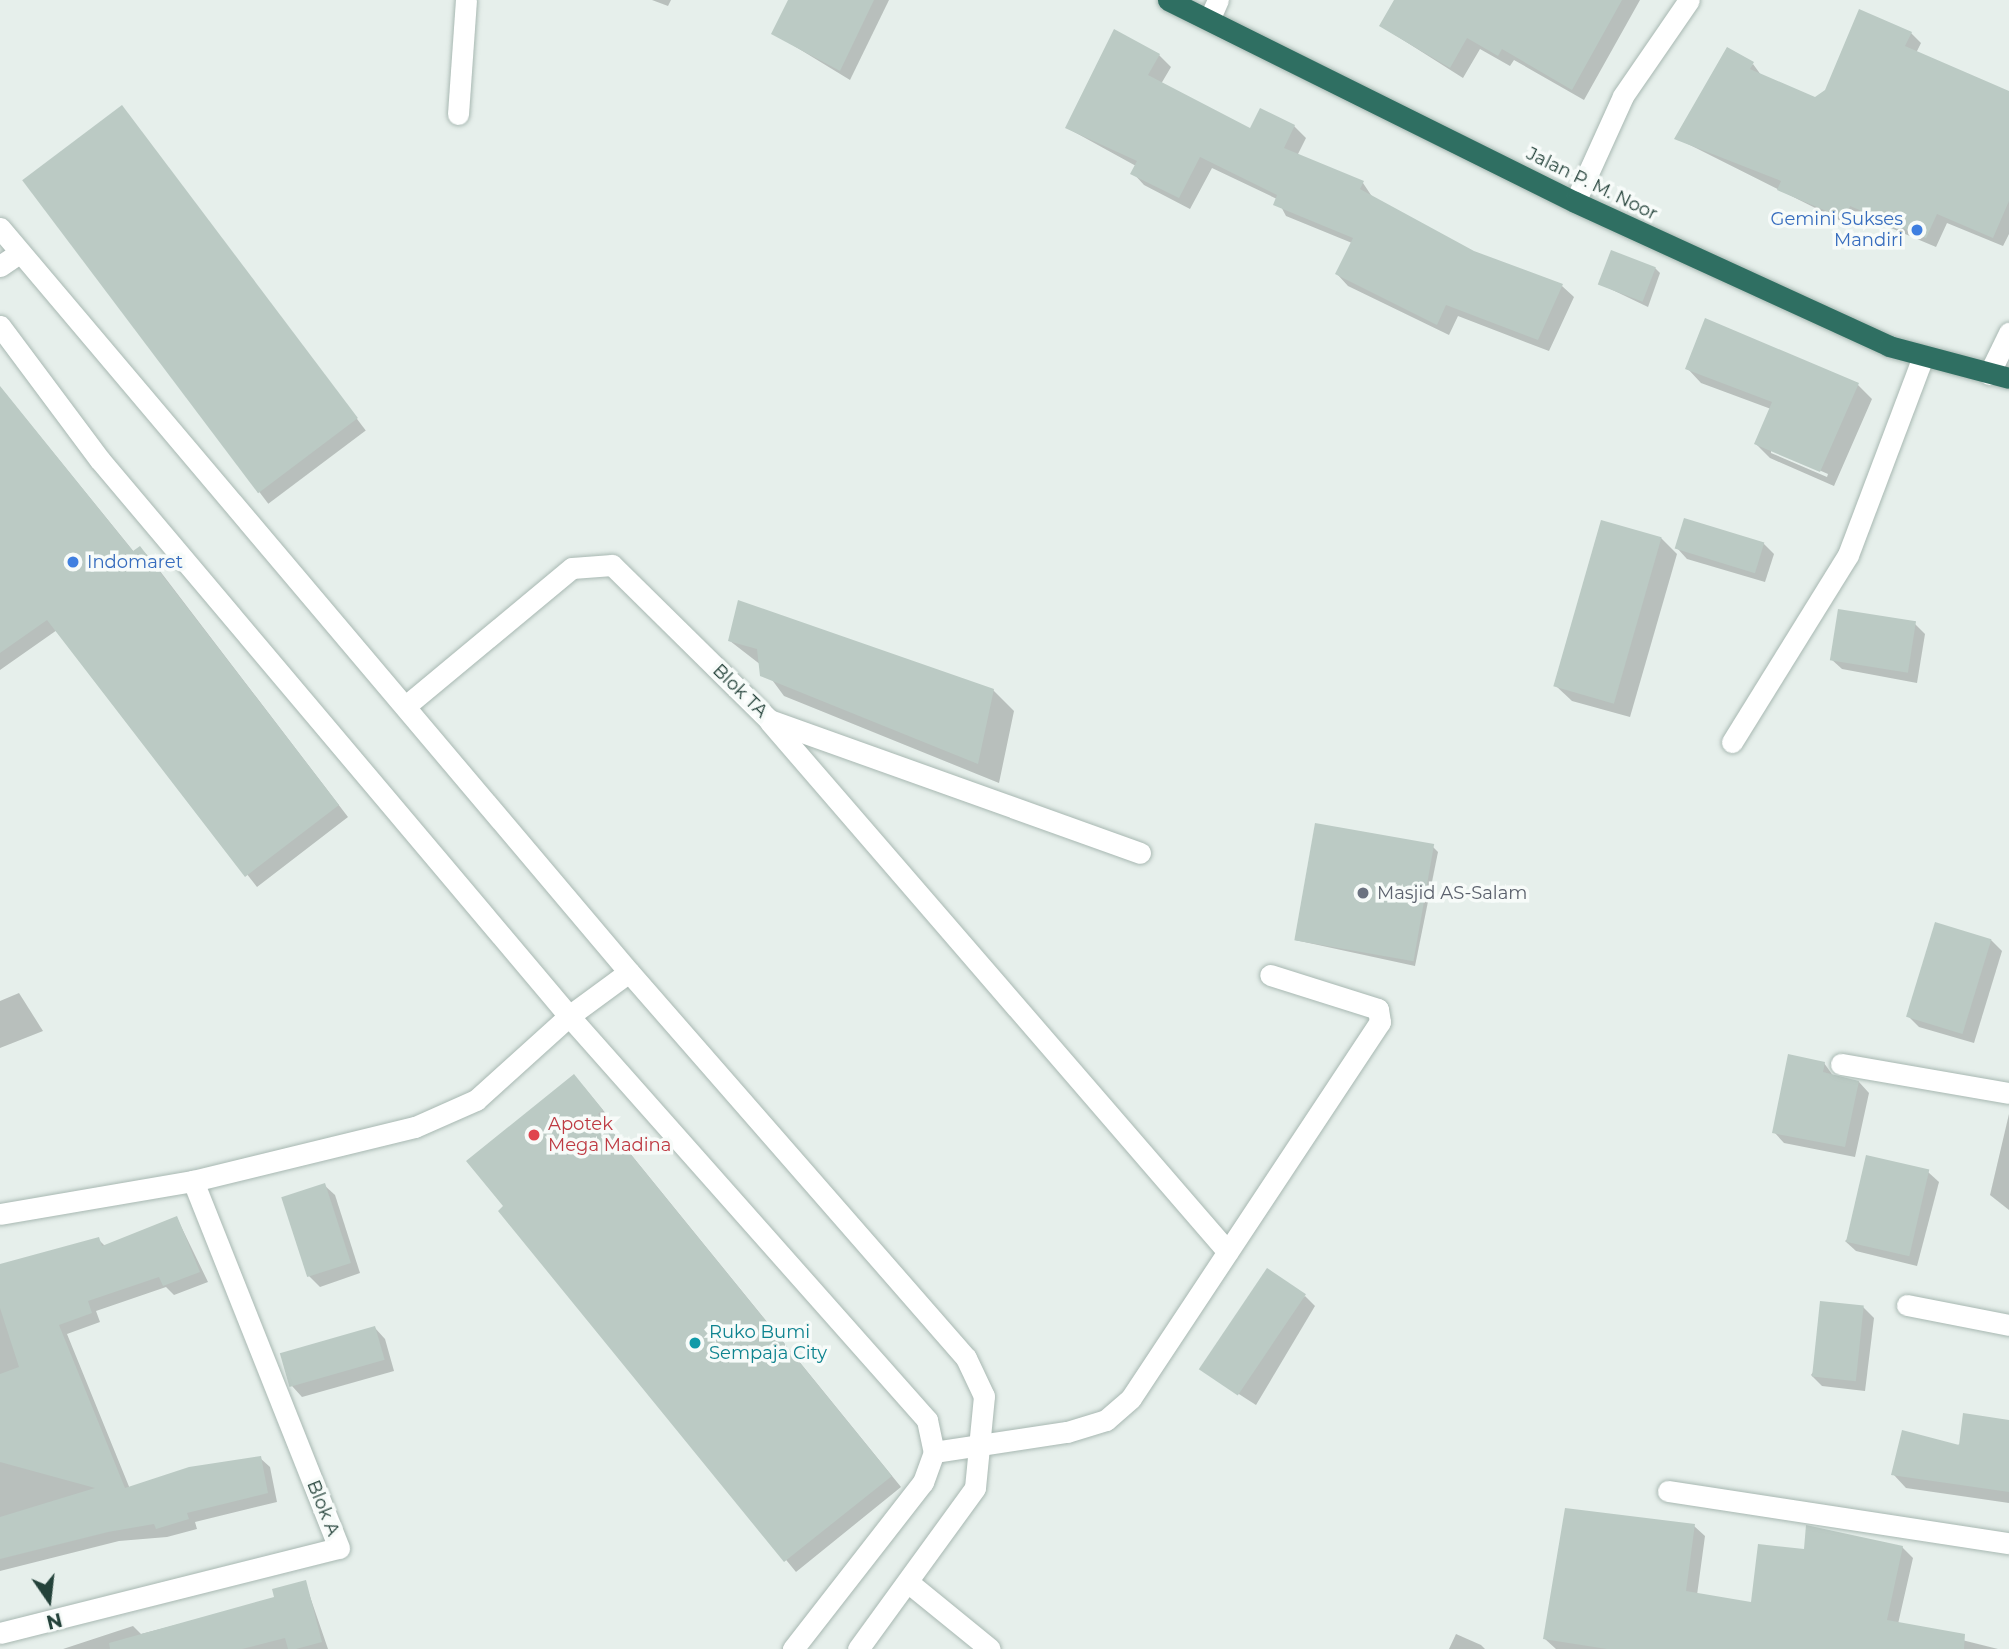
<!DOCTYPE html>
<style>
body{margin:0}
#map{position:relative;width:2009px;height:1649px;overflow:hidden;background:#e6efeb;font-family:Montserrat,sans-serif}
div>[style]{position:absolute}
.shadow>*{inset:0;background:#0003;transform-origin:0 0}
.building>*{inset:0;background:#bbcac4;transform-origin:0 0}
.roads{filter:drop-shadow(0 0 2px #a8b8b2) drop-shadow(0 0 2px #a8b8b2)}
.minor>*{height:21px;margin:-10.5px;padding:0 10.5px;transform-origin:10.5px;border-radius:10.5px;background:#fff}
.highway>*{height:21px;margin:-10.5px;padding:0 10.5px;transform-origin:10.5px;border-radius:10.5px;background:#2f6f62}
.dots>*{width:19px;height:19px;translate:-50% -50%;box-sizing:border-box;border:4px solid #f7fbf9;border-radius:50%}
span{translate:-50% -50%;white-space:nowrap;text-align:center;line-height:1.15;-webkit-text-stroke:7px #f7fbf9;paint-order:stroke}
.street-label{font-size:18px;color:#24423a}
.shop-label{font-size:18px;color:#366cbe}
.right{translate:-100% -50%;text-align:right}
.left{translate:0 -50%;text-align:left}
.worship-label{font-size:18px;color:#5b616d}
.health-label{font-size:18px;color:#be3a42}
.culture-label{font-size:18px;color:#0d838f}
.north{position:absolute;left:14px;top:1565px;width:70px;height:70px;-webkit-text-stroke:5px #f7fbf9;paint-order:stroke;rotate:166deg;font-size:19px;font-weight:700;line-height:28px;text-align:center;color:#24423a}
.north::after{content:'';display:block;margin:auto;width:24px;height:32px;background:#24423a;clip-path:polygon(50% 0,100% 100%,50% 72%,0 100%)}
</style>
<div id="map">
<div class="shadow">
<i style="clip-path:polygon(652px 0,671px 0,668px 6px)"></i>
<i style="clip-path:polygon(790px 0,889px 0,850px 80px,773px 33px)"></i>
<i style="clip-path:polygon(1396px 0,1640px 0,1584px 100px,1514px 60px,1510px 66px,1480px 49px,1463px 78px,1381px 26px)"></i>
<i style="clip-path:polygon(1911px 33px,1921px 43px,1916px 53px,2009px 93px,2009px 234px,2003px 246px,1947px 223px,1936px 247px,1860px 215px,1855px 228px,1676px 138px,1753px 64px,1761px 75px,1816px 99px)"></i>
<i style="clip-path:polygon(1159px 55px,1171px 67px,1161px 84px,1251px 130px,1261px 111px,1294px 126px,1306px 138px,1297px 156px,1363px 183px,1373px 198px,1473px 252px,1562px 286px,1574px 297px,1549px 351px,1458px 316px,1449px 335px,1348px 286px,1337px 274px,1352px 243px,1286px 216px,1277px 199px,1212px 168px,1190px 209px,1144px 185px,1133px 173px,1136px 166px,1067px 128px)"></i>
<i style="left:122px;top:107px;width:405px;height:122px;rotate:53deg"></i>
<i style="clip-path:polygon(1655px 268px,1660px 273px,1648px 307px,1600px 284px)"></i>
<i style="clip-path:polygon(evenodd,1687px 368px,1858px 385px,1872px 399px,1834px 486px,1770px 458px,1756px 444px,1771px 409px,1701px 383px,1687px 368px,1771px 449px,1828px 474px,1827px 477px,1771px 453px,1771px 449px)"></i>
<i style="clip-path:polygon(0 387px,134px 552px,140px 548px,150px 558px,348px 817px,257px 887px,57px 630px,0 670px)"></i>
<i style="clip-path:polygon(1661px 538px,1677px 554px,1630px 717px,1572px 701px,1556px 686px)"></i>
<i style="clip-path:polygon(1763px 543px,1774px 554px,1765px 582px,1687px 559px,1677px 548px)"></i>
<i style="clip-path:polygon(1915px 624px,1925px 634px,1917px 683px,1842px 669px,1831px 659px)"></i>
<i style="clip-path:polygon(730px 641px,993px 690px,1014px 711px,999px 783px,784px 696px,761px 665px)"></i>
<i style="clip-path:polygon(1433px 847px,1438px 852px,1415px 966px,1295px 940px)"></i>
<i style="clip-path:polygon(1991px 940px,2002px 951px,1974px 1043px,1919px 1027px,1909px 1017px)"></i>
<i style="clip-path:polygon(19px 993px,43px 1031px,0 1048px,0 1001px)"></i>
<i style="clip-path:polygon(1824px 1063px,1834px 1077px,1859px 1082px,1869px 1093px,1855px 1157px,1784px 1143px,1774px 1132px)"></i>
<i style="clip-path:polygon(584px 1087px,612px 1121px,607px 1125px,901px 1487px,796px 1572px,500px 1211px)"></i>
<i style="clip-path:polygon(2009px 1114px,2009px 1210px,1990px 1195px)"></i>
<i style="clip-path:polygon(1928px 1172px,1939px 1182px,1917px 1266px,1856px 1251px,1845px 1241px)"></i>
<i style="clip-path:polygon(324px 1185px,335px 1195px,360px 1273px,320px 1287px,309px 1276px)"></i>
<i style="clip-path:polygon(177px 1218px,208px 1282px,174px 1295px,166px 1287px,96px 1311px,100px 1322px,67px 1334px,130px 1489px,260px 1458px,270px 1467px,277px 1502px,195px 1522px,197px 1529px,167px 1537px,119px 1541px,0 1571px,0 1266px,98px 1239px,106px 1247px)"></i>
<i style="clip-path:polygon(1305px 1296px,1315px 1306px,1256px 1405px,1203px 1371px)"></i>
<i style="clip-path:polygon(1863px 1307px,1874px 1318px,1865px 1391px,1822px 1386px,1811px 1375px)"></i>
<i style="clip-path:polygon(375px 1328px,385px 1339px,394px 1371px,302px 1397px,292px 1386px)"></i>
<i style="clip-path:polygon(2009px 1422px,2009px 1503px,1906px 1488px,1893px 1474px)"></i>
<i style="clip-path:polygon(1694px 1526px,1705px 1536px,1697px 1595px,1752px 1605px,1805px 1551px,1902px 1547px,1913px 1558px,1898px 1624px,1998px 1649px,1556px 1649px,1545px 1639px)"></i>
<i style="clip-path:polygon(305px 1582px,328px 1649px,63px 1649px,133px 1626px,141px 1634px,276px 1599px)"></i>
<i style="clip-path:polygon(1456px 1634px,1481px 1645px,1485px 1649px,1449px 1649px)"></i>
</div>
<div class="building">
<i style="clip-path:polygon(788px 0,874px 0,840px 71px,771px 34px)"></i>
<i style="clip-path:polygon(1394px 0,1622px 0,1572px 90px,1502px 49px,1498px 56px,1467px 38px,1450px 68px,1379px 26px)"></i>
<i style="clip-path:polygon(1859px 9px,1912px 32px,1905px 46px,2009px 91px,2009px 201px,1993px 238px,1937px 214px,1926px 238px,1850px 206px,1845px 219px,1777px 190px,1781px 181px,1674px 139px,1727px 47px,1754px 62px,1750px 69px,1815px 97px,1825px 90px)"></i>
<i style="clip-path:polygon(1114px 29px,1160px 54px,1148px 75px,1250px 128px,1260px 108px,1295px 125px,1284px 148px,1364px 181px,1360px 189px,1474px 251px,1563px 284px,1538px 340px,1446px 305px,1437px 325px,1335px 274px,1353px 238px,1273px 205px,1277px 195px,1200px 157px,1179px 198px,1130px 174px,1137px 161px,1065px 128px)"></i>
<i style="left:122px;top:105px;width:392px;height:125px;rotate:53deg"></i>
<i style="left:1611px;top:250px;width:48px;height:37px;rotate:21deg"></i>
<i style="clip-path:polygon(1705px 318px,1859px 383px,1820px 472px,1754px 444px,1772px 402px,1685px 369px)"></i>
<i style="clip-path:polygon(0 386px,133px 551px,140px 546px,339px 805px,245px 877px,47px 620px,0 653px)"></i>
<i style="left:1684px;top:518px;width:84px;height:32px;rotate:17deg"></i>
<i style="left:1601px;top:520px;width:63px;height:173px;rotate:16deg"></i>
<i style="clip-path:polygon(738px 600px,994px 689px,978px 764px,760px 676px,757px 649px,728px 641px)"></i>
<i style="left:1838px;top:609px;width:79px;height:52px;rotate:9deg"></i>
<i style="left:1315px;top:823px;width:121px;height:119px;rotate:10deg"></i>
<i style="left:1935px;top:922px;width:59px;height:99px;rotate:17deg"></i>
<i style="clip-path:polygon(1788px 1054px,1825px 1062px,1823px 1072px,1859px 1081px,1845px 1147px,1772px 1133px)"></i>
<i style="clip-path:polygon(574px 1074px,603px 1110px,598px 1114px,892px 1476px,784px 1562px,498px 1211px,503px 1206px,466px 1161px)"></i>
<i style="left:1866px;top:1155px;width:65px;height:89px;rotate:13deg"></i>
<i style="left:325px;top:1183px;width:84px;height:46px;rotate:72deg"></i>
<i style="clip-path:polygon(177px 1216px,200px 1272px,163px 1286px,159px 1277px,88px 1301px,92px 1313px,59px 1325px,125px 1488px,189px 1467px,261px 1456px,268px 1493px,187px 1513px,189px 1519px,156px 1529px,154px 1524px,108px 1532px,0 1559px,0 1517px,95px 1488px,0 1462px,0 1374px,19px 1367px,0 1308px,0 1264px,99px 1237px,102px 1246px)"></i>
<i style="left:1267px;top:1268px;width:47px;height:122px;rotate:34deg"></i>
<i style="left:1820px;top:1301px;width:44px;height:76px;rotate:6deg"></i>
<i style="left:375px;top:1326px;width:35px;height:99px;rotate:74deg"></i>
<i style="clip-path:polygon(1963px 1413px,2009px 1420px,2009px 1492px,1891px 1475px,1902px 1430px,1959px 1445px)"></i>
<i style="clip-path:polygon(1565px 1508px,1695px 1524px,1686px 1591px,1751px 1602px,1758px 1544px,1804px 1549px,1806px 1525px,1903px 1546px,1887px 1620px,1965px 1634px,1964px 1649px,1607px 1649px,1543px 1639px)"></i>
<i style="clip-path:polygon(306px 1580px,322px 1642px,296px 1649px,288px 1649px,285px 1638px,242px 1649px,110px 1649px,109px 1643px,274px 1597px,272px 1589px)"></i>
</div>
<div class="roads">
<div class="minor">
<i style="left:1209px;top:20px;width:22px;rotate:-66deg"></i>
<i style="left:458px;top:114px;width:114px;rotate:-86deg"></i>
<i style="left:1575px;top:202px;width:116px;rotate:-65.6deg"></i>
<i style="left:1623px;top:96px;width:116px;rotate:-55.5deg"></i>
<i style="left:0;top:228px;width:974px;rotate:49.79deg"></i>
<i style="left:629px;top:972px;width:512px;rotate:48.88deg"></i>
<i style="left:966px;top:1358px;width:42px;rotate:64.7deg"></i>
<i style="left:984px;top:1396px;width:92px;rotate:95.6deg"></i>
<i style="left:975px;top:1488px;width:199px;rotate:126deg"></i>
<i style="left:0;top:266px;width:23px;rotate:-34deg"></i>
<i style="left:0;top:326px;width:167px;rotate:53.3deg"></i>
<i style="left:100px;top:460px;width:727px;rotate:49.85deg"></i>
<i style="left:569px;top:1016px;width:540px;rotate:48.45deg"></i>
<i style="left:927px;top:1420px;width:33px;rotate:78deg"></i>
<i style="left:934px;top:1452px;width:32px;rotate:110deg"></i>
<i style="left:923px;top:1482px;width:212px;rotate:127.9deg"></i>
<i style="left:1989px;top:374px;width:46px;rotate:-64deg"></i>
<i style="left:408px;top:704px;width:213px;rotate:-39.7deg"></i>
<i style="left:572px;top:568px;width:40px;rotate:-4.3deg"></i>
<i style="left:612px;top:565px;width:221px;rotate:44.6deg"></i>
<i style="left:769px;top:720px;width:394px;rotate:19.7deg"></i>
<i style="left:770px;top:722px;width:700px;rotate:49.17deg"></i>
<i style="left:1732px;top:742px;width:220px;rotate:-58.2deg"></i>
<i style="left:1848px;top:555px;width:213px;rotate:-69.3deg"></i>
<i style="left:1841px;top:1064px;width:170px;rotate:9.8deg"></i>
<i style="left:0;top:1214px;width:196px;rotate:-9.7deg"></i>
<i style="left:193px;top:1181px;width:228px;rotate:-13.7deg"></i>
<i style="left:415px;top:1127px;width:67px;rotate:-23.9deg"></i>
<i style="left:476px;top:1100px;width:125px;rotate:-42.1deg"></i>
<i style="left:569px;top:1016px;width:74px;rotate:-36.3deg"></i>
<i style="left:1907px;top:1305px;width:104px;rotate:11.1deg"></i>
<i style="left:934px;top:1452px;width:134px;rotate:-8.6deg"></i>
<i style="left:1067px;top:1432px;width:41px;rotate:-17.1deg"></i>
<i style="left:1106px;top:1420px;width:33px;rotate:-41deg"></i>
<i style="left:1131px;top:1398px;width:451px;rotate:-56.5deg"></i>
<i style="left:1380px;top:1022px;width:13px;rotate:-99deg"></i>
<i style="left:1378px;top:1009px;width:113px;rotate:-162.5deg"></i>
<i style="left:1668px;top:1491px;width:345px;rotate:8.7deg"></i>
<i style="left:909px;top:1583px;width:104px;rotate:39.2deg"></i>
<i style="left:0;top:1633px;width:349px;rotate:-14.1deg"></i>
<i style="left:339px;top:1548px;width:395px;rotate:-111.7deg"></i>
</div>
<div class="highway">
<i style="left:1168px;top:0;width:454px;rotate:26.4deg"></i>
<i style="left:1575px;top:202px;width:345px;rotate:24.6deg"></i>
<i style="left:1889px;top:346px;width:124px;rotate:14.9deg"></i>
</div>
</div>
<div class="dots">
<i style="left:1917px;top:230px;background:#3f7fe0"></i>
<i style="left:73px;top:562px;background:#3f7fe0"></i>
<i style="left:1363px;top:893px;background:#6b7280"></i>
<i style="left:534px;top:1135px;background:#e0444e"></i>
<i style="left:695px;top:1343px;background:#0f9aa8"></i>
</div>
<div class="street-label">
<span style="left:1592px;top:184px;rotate:26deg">Jalan P. M. Noor</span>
<span style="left:740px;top:691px;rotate:44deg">Blok TA</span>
<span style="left:323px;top:1508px;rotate:68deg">Blok A</span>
</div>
<div class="shop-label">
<span class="right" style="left:1903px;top:230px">Gemini Sukses<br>Mandiri</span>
<span class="left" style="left:87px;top:562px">Indomaret</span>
</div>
<div class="worship-label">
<span class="left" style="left:1377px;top:893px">Masjid AS-Salam</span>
</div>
<div class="health-label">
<span class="left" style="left:548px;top:1135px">Apotek<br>Mega Madina</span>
</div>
<div class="culture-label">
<span class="left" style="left:709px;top:1343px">Ruko Bumi<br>Sempaja City</span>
</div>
<div class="north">N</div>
</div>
